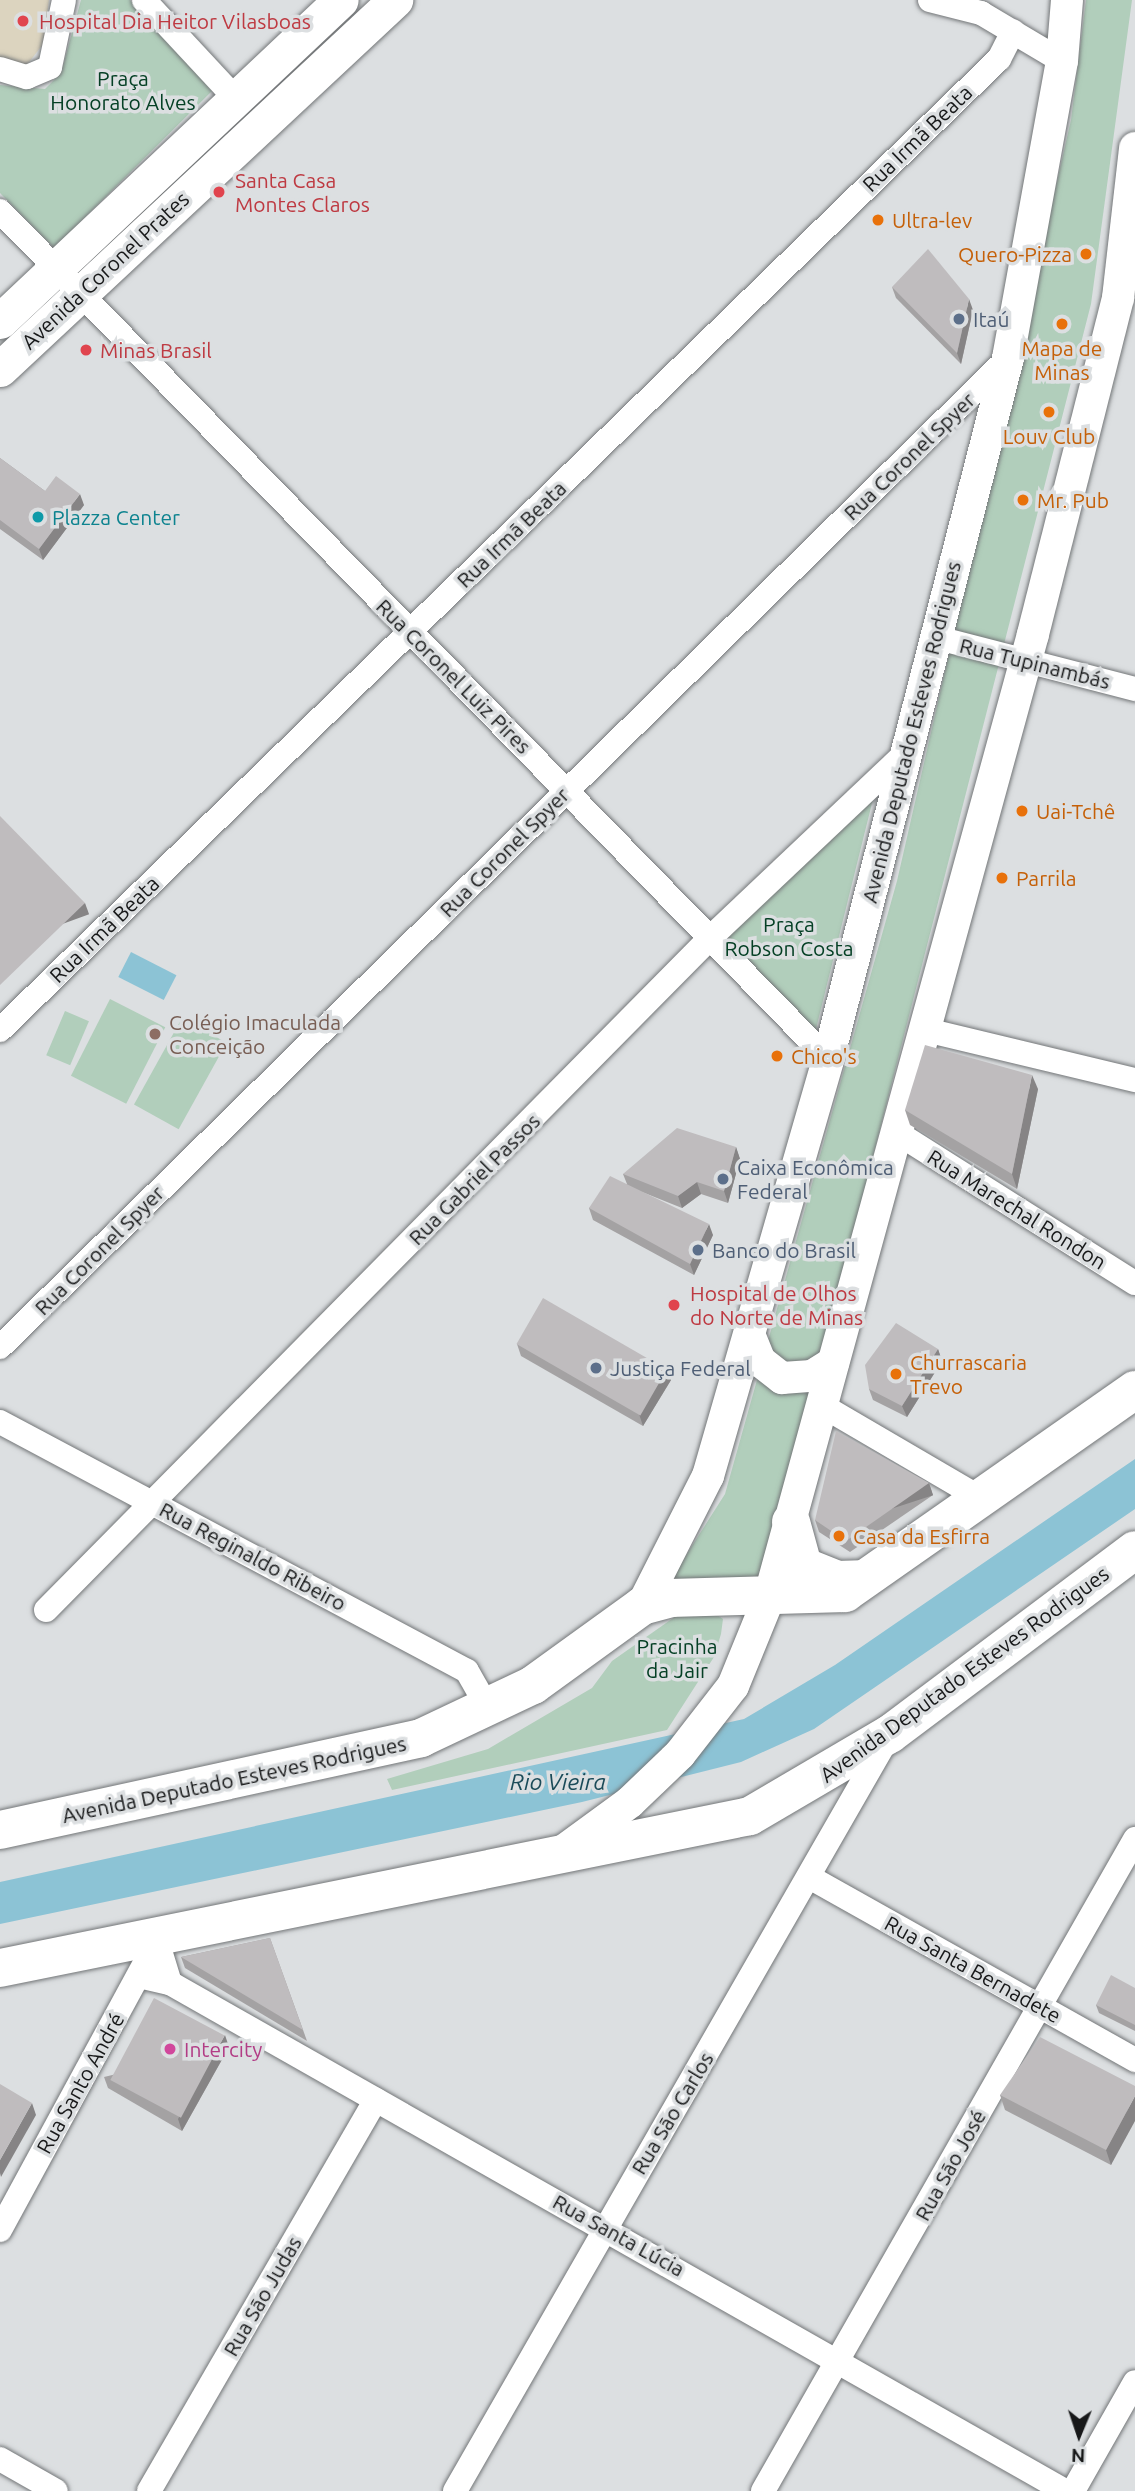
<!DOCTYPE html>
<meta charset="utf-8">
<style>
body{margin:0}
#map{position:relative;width:1135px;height:2491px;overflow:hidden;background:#dcdfe1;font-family:Ubuntu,sans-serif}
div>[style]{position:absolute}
.medical>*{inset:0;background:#dcd4bf}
.green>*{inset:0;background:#b1cebb;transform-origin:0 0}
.water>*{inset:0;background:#8cc3d5;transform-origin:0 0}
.roads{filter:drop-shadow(0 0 2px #737678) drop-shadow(0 0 2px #737678)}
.minor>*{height:24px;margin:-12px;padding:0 12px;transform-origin:12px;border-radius:12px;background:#fff}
.tertiary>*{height:32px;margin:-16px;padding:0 16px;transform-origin:16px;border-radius:16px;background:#fff}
.secondary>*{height:35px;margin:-17.5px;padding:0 17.5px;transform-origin:17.5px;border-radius:17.5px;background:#fff}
.primary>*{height:38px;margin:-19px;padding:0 19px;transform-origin:19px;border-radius:19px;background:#fff}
.wall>*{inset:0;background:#a4a2a3}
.shaded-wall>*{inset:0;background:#868485;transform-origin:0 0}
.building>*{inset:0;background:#bfbcbe;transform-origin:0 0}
.dots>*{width:19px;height:19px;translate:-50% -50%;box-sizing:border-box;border:4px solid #dcdfe1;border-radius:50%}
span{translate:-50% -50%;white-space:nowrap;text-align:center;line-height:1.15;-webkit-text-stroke:7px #dcdfe1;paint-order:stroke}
.health-label{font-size:21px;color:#be3a42}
.left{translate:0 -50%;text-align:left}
.park-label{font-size:21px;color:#054025}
.street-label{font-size:21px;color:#171819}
.food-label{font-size:21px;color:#c56008}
.right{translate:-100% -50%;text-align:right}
.service-label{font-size:21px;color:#4e5e75}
.culture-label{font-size:21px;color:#0d838f}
.education-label{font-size:21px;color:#785e54}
.hotel-label{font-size:21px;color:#b23c85}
.water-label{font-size:23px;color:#1b4b59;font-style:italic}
.north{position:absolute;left:1044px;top:2400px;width:70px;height:70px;-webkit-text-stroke:5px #dcdfe1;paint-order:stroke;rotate:182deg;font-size:19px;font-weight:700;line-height:28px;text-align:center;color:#171819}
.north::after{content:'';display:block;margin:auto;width:24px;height:32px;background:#171819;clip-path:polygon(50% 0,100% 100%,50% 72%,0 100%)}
</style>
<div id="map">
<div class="medical">
<i style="clip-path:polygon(0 0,49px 0,44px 43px,26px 66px,0 59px)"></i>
</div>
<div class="green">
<i style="clip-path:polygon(81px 0,130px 0,212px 91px,54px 248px,0 193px,0 85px,45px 89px,61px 73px)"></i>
<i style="clip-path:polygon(1086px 0,1132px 0,1091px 304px,832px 1317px,756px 1585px,662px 1593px,725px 1494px,897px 881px,1071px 120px)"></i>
<i style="clip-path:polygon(874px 795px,815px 1033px,719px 935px)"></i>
<i style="left:110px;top:999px;width:62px;height:86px;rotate:27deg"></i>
<i style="left:65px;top:1011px;width:26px;height:48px;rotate:23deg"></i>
<i style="left:182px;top:1018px;width:51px;height:99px;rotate:29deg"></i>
<i style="clip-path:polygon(686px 1609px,708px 1609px,723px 1619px,721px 1634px,714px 1657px,667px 1730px,392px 1790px,387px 1779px,488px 1749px,592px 1688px,612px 1661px)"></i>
</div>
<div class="water">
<i style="left:131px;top:952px;width:51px;height:28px;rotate:27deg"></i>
<i style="clip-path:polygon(1135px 1459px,1135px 1509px,814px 1729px,741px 1762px,582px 1802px,0 1924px,0 1882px,744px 1719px,835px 1665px)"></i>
</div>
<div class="roads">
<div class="minor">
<i style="left:144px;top:0;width:135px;rotate:47.1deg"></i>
<i style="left:930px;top:0;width:53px;rotate:14.3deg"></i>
<i style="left:981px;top:13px;width:94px;rotate:30.7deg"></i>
<i style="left:0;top:69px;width:28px;rotate:17deg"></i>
<i style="left:27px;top:77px;width:25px;rotate:-23deg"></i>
<i style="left:50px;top:67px;width:68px;rotate:-78.2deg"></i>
<i style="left:0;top:211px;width:1185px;rotate:45.68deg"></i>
<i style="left:934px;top:637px;width:208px;rotate:14.5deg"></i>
<i style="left:0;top:1030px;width:1393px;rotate:-44.19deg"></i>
<i style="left:999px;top:59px;width:31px;rotate:-63deg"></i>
<i style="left:926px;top:1030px;width:215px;rotate:13.5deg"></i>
<i style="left:899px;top:1134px;width:279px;rotate:32.3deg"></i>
<i style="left:0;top:1347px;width:1412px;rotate:-44.45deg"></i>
<i style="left:821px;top:1405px;width:186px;rotate:30.3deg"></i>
<i style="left:0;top:1422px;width:529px;rotate:28.07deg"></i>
<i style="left:467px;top:1671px;width:43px;rotate:60.4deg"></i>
<i style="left:46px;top:1610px;width:943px;rotate:-45.34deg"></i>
<i style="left:709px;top:939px;width:271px;rotate:-43.4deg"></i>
<i style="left:811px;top:1878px;width:372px;rotate:29.3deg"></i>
<i style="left:155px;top:1934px;width:51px;rotate:73deg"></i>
<i style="left:139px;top:1976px;width:32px;rotate:13deg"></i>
<i style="left:170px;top:1983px;width:1029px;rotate:29.58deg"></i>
<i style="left:0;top:2230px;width:306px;rotate:-61.5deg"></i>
<i style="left:0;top:2459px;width:64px;rotate:29.7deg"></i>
<i style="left:149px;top:2491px;width:452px;rotate:-59.9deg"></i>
<i style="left:455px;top:2491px;width:867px;rotate:-60.12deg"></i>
<i style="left:763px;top:2491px;width:751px;rotate:-60.29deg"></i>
<i style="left:1073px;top:2491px;width:125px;rotate:-60.4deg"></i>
</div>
<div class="tertiary">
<i style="left:751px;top:1339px;width:24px;rotate:68deg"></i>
<i style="left:760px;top:1361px;width:28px;rotate:38deg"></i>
<i style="left:782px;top:1378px;width:30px;rotate:-4deg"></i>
<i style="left:812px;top:1376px;width:25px;rotate:-32deg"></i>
<i style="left:642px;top:1606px;width:146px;rotate:-63.1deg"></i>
<i style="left:708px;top:1476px;width:434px;rotate:-73.9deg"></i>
<i style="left:828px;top:1059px;width:724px;rotate:-75.6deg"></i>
<i style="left:1008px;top:358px;width:302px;rotate:-79.7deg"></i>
<i style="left:1062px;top:61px;width:61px;rotate:-85.3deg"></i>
<i style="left:562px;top:1852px;width:84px;rotate:-36.3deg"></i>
<i style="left:630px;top:1802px;width:69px;rotate:-43.8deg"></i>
<i style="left:680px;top:1754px;width:86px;rotate:-52.1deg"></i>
<i style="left:733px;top:1686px;width:95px;rotate:-67.8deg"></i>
<i style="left:769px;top:1598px;width:999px;rotate:-74.68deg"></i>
<i style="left:1033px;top:634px;width:347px;rotate:-75.8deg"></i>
<i style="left:1118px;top:298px;width:151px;rotate:-83.5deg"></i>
</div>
<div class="secondary">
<i style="left:0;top:321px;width:468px;rotate:-43.3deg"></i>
<i style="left:0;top:369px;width:541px;rotate:-43.05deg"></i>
</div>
<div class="primary">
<i style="left:791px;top:1522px;width:46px;rotate:74.7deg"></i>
<i style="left:803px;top:1566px;width:37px;rotate:22deg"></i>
<i style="left:837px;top:1580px;width:24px;rotate:-2deg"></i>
<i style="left:0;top:1830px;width:431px;rotate:-12.3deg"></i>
<i style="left:421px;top:1738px;width:124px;rotate:-25.3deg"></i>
<i style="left:533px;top:1685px;width:135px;rotate:-35.9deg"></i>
<i style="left:642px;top:1606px;width:30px;rotate:-15deg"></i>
<i style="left:671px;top:1598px;width:174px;rotate:-1.6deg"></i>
<i style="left:845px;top:1593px;width:354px;rotate:-35deg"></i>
<i style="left:0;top:1968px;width:765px;rotate:-11.46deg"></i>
<i style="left:750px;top:1816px;width:162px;rotate:-30.4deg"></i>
<i style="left:890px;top:1734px;width:306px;rotate:-36.9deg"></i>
</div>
</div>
<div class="wall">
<i style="clip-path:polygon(892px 287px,973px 310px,961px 364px,896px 298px)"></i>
<i style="clip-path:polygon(0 458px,45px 491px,84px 505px,43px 560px,0 529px)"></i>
<i style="clip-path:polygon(1038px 1089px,1017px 1189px,910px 1125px,905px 1110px)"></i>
<i style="clip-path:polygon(736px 1147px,740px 1159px,728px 1203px,701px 1194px,682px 1208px,642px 1192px,713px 1235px,694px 1275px,593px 1220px,589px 1208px,627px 1184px,623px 1174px)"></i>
<i style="clip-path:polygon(517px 1344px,667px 1369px,671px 1380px,643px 1426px,521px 1356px)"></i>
<i style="clip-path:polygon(938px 1349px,942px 1361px,907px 1417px,873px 1400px,869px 1389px)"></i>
<i style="clip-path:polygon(929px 1483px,933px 1495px,850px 1552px,819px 1532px,815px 1520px)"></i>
<i style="clip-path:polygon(270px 1938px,307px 2041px,185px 1968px,181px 1957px)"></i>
<i style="clip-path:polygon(1135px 1988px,1135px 2031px,1099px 2013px,1096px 2005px)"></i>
<i style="clip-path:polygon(229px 2047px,182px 2131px,108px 2088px,104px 2077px)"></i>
<i style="clip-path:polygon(1135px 2086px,1111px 2165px,1005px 2110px,1000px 2095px)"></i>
</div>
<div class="shaded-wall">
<i style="clip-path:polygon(969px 299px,973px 310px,961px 364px,957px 353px)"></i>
<i style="clip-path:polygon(80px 494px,84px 505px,43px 560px,39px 549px)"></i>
<i style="left:85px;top:903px;width:12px;height:118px;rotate:70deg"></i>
<i style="clip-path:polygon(1032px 1075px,1038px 1089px,1017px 1189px,1012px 1174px)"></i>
<i style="clip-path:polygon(736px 1147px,740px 1159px,728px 1203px,724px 1191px)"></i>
<i style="clip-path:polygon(697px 1182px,701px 1194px,682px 1208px,678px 1196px)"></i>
<i style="clip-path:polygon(709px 1224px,713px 1235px,694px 1275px,690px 1264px)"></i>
<i style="clip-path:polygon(938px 1349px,942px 1361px,907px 1417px,902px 1406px)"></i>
<i style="clip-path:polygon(667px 1369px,671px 1380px,643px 1426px,639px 1414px)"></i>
<i style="left:929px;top:1483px;width:13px;height:101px;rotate:72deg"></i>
<i style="clip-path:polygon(225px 2035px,229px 2047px,182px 2131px,178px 2119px)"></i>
<i style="clip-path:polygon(1135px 2096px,1135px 2121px,1111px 2165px,1106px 2150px)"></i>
<i style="clip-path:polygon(32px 2103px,36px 2115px,1px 2177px,0 2173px,0 2160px)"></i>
</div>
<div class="building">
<i style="clip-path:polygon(928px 249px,969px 299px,957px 353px,892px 287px)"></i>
<i style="clip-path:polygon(0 458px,45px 491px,56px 476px,80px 494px,39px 549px,0 520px)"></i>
<i style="clip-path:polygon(0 816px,85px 903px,0 985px)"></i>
<i style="clip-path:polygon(925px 1045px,1032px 1075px,1012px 1174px,905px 1110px)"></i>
<i style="clip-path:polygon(677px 1128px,736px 1147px,724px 1191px,697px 1182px,678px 1196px,623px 1174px)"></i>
<i style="clip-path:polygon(610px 1176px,709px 1224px,690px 1264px,589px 1208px)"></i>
<i style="left:543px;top:1298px;width:143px;height:53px;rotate:30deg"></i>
<i style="clip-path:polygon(896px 1323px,938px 1349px,902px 1406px,869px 1389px,865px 1365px)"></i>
<i style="clip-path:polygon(836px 1431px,929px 1483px,846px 1541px,815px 1520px)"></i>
<i style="clip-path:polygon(270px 1938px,303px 2030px,181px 1957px)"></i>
<i style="clip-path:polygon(1111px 1975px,1135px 1988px,1135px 2025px,1096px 2005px)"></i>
<i style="left:154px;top:1998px;width:80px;height:93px;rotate:28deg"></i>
<i style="clip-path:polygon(1040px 2037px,1135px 2086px,1135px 2096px,1106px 2150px,1000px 2095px)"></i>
<i style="clip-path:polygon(0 2084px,32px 2103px,0 2160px)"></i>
</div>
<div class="dots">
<i style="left:23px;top:21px;background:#e0444e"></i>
<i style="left:219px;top:192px;background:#e0444e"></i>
<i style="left:878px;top:220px;background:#e8710a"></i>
<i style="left:1086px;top:254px;background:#e8710a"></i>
<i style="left:959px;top:319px;background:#5c6f8a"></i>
<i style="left:1062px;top:324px;background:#e8710a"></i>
<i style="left:86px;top:350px;background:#e0444e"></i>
<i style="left:1049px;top:412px;background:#e8710a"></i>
<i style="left:1023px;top:500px;background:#e8710a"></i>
<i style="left:38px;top:517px;background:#0f9aa8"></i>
<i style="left:1022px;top:811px;background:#e8710a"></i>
<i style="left:1002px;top:878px;background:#e8710a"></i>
<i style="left:155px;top:1034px;background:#8d6e63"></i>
<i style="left:777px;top:1056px;background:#e8710a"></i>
<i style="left:723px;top:1179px;background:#5c6f8a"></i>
<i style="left:698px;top:1250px;background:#5c6f8a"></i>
<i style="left:674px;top:1305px;background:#e0444e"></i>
<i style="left:596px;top:1368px;background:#5c6f8a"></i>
<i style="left:896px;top:1374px;background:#e8710a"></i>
<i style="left:839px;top:1536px;background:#e8710a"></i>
<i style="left:170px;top:2049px;background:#d1479c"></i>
</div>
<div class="health-label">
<span class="left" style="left:39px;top:21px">Hospital Dia Heitor Vilasboas</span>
<span class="left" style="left:235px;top:192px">Santa Casa<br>Montes Claros</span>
<span class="left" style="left:100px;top:350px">Minas Brasil</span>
<span class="left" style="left:690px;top:1305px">Hospital de Olhos<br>do Norte de Minas</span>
</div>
<div class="park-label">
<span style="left:123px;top:90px">Praça<br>Honorato Alves</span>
<span style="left:789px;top:936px">Praça<br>Robson Costa</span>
<span style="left:677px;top:1658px">Pracinha<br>da Jair</span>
</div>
<div class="street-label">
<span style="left:917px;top:138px;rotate:-44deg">Rua Irmã Beata</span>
<span style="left:105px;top:270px;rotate:-43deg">Avenida Coronel Prates</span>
<span style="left:909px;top:456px;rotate:-44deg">Rua Coronel Spyer</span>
<span style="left:511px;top:534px;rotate:-44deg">Rua Irmã Beata</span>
<span style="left:1035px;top:663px;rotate:14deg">Rua Tupinambás</span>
<span style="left:454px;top:676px;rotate:45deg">Rua Coronel Luiz Pires</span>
<span style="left:911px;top:732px;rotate:-76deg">Avenida Deputado Esteves Rodrigues</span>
<span style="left:504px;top:852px;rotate:-45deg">Rua Coronel Spyer</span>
<span style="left:104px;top:929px;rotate:-44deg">Rua Irmã Beata</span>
<span style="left:474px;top:1179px;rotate:-45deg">Rua Gabriel Passos</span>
<span style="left:1017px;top:1209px;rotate:32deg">Rua Marechal Rondon</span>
<span style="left:99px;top:1250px;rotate:-45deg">Rua Coronel Spyer</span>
<span style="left:253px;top:1556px;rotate:28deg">Rua Reginaldo Ribeiro</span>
<span style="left:964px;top:1674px;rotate:-36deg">Avenida Deputado Esteves Rodrigues</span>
<span style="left:234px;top:1779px;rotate:-12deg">Avenida Deputado Esteves Rodrigues</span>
<span style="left:973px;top:1969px;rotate:29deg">Rua Santa Bernadete</span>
<span style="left:80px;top:2083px;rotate:-61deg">Rua Santo André</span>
<span style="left:672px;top:2113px;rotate:-59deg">Rua São Carlos</span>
<span style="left:950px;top:2165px;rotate:-61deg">Rua São José</span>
<span style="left:619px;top:2235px;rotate:29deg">Rua Santa Lúcia</span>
<span style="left:262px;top:2296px;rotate:-60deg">Rua São Judas</span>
</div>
<div class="food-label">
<span class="left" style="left:892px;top:220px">Ultra-lev</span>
<span class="right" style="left:1072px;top:254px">Quero-Pizza</span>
<span style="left:1062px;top:360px">Mapa de<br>Minas</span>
<span style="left:1049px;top:436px">Louv Club</span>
<span class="left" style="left:1037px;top:500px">Mr. Pub</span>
<span class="left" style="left:1036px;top:811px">Uai-Tchê</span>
<span class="left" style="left:1016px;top:878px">Parrila</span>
<span class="left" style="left:791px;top:1056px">Chico's</span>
<span class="left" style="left:910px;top:1374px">Churrascaria<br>Trevo</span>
<span class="left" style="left:853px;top:1536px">Casa da Esfirra</span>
</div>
<div class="service-label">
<span class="left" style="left:973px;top:319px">Itaú</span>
<span class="left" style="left:737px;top:1179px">Caixa Econômica<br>Federal</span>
<span class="left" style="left:712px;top:1250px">Banco do Brasil</span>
<span class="left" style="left:610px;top:1368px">Justiça Federal</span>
</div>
<div class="culture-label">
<span class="left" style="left:52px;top:517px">Plazza Center</span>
</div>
<div class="education-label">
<span class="left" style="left:169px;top:1034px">Colégio Imaculada<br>Conceição</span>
</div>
<div class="hotel-label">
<span class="left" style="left:184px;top:2049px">Intercity</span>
</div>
<div class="water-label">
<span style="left:558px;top:1782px">Rio Vieira</span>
</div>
<div class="north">N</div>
</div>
